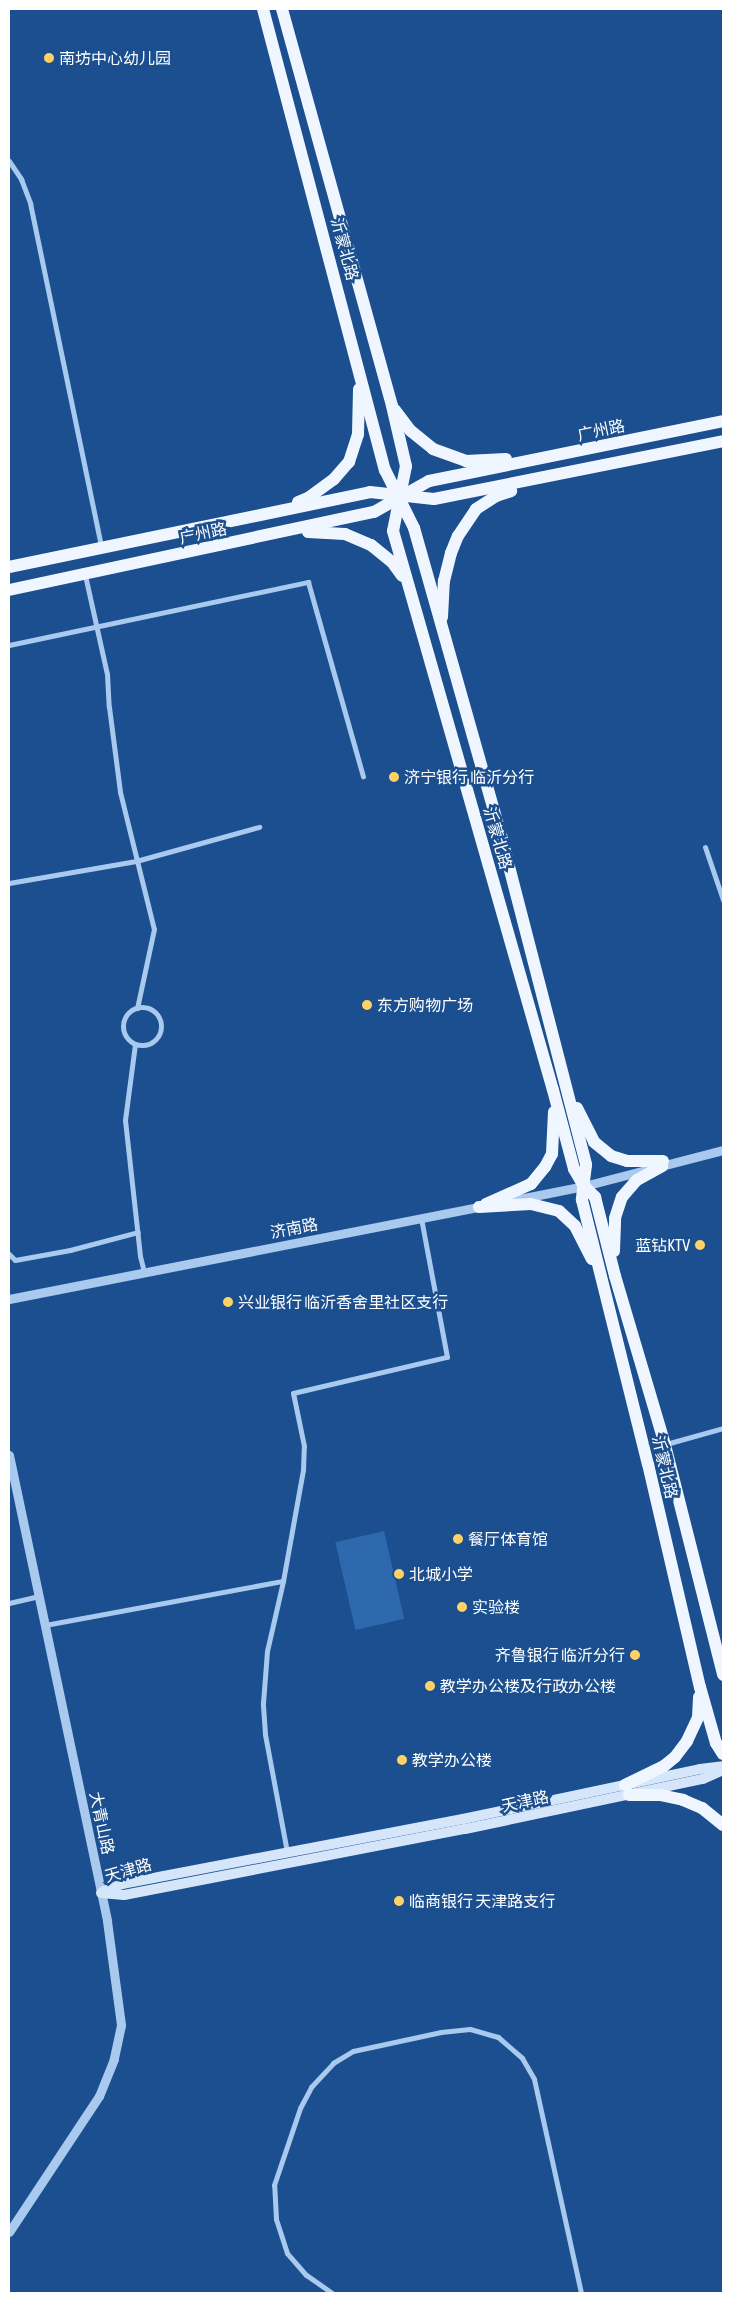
<!DOCTYPE html>
<meta charset="utf-8">
<style>
body{margin:0}
#map{position:relative;width:732px;height:2302px;overflow:hidden;background:#1b4f8f;font-family:"Asap Condensed","Noto Sans SC",sans-serif}
div>[style]{position:absolute}
.green>*{inset:0;background:#2e69ad;transform-origin:0 0}
.minor>*{height:5px;margin:-2.5px;padding:0 2.5px;transform-origin:2.5px;border-radius:2.5px;background:#a9c9ee}
.minor>.ring{margin:-2.5px;padding:0;box-sizing:content-box;background:none;border:5px solid #a9c9ee;border-radius:50%}
.tertiary>*{height:9px;margin:-4.5px;padding:0 4.5px;transform-origin:4.5px;border-radius:4.5px;background:#a9c9ee}
.secondary>*{height:10px;margin:-5px;padding:0 5px;transform-origin:5px;border-radius:5px;background:#d6e6fa}
.primary>*{height:12px;margin:-6px;padding:0 6px;transform-origin:6px;border-radius:6px;background:#f0f6ff}
.dots>*{width:14px;height:14px;translate:-50% -50%;box-sizing:border-box;border:2px solid #1b4f8f;border-radius:50%}
span{translate:-50% -50%;white-space:nowrap;text-align:center;line-height:1.15;-webkit-text-stroke:5px #1b4f8f;paint-order:stroke}
.poi-label{font-size:16px;color:#fff}
.left{translate:0 -50%;text-align:left}
.right{translate:-100% -50%;text-align:right}
.street-label{font-size:16px;color:#fff}
.frame{position:absolute;inset:0;border:10px solid #fff;pointer-events:none}
</style>
<div id="map">
<div class="green">
<i style="left:384px;top:1531px;width:90px;height:50px;rotate:77deg"></i>
</div>
<div class="minor">
<i style="left:9px;top:161px;width:22px;rotate:56deg"></i>
<i style="left:21px;top:179px;width:26px;rotate:69deg"></i>
<i style="left:30px;top:203px;width:351px;rotate:78.3deg"></i>
<i style="left:85px;top:575px;width:101px;rotate:77.5deg"></i>
<i style="left:107px;top:674px;width:33px;rotate:87deg"></i>
<i style="left:109px;top:707px;width:86px;rotate:82.6deg"></i>
<i style="left:120px;top:792px;width:141px;rotate:76.1deg"></i>
<i style="left:154px;top:929px;width:81px;rotate:102.1deg"></i>
<i style="left:9px;top:645px;width:306px;rotate:-11.9deg"></i>
<i style="left:308px;top:582px;width:202px;rotate:74.2deg"></i>
<i style="left:705px;top:847px;width:56px;rotate:71.2deg"></i>
<i style="left:9px;top:883px;width:129px;rotate:-9.8deg"></i>
<i style="left:136px;top:861px;width:128px;rotate:-15.5deg"></i>
<i class="ring" style="left:123px;top:1007px;width:33px;height:33px"></i>
<i style="left:135px;top:1044px;width:77px;rotate:97.5deg"></i>
<i style="left:125px;top:1120px;width:137px;rotate:83.7deg"></i>
<i style="left:140px;top:1256px;width:16px;rotate:76deg"></i>
<i style="left:9px;top:1254px;width:8px;rotate:45deg"></i>
<i style="left:15px;top:1260px;width:56px;rotate:-10.3deg"></i>
<i style="left:70px;top:1250px;width:70px;rotate:-14.8deg"></i>
<i style="left:666px;top:1444px;width:59px;rotate:-15.7deg"></i>
<i style="left:9px;top:1603px;width:31px;rotate:-13deg"></i>
<i style="left:45px;top:1625px;width:242px;rotate:-10.5deg"></i>
<i style="left:287px;top:1852px;width:120px;rotate:-100.6deg"></i>
<i style="left:265px;top:1734px;width:31px;rotate:-94deg"></i>
<i style="left:263px;top:1703px;width:52px;rotate:-85.6deg"></i>
<i style="left:267px;top:1651px;width:72px;rotate:-77.1deg"></i>
<i style="left:283px;top:1581px;width:113px;rotate:-79.8deg"></i>
<i style="left:303px;top:1470px;width:24px;rotate:-88deg"></i>
<i style="left:304px;top:1446px;width:54px;rotate:-101.7deg"></i>
<i style="left:293px;top:1393px;width:158px;rotate:-13.2deg"></i>
<i style="left:447px;top:1357px;width:141px;rotate:-100.6deg"></i>
<i style="left:332px;top:2293px;width:32px;rotate:-145deg"></i>
<i style="left:306px;top:2275px;width:29px;rotate:-131deg"></i>
<i style="left:287px;top:2253px;width:36px;rotate:-108deg"></i>
<i style="left:276px;top:2219px;width:34px;rotate:-93deg"></i>
<i style="left:274px;top:2185px;width:81px;rotate:-71.3deg"></i>
<i style="left:300px;top:2108px;width:24px;rotate:-62deg"></i>
<i style="left:311px;top:2087px;width:33px;rotate:-47deg"></i>
<i style="left:333px;top:2063px;width:23px;rotate:-31deg"></i>
<i style="left:353px;top:2051px;width:90px;rotate:-12.2deg"></i>
<i style="left:441px;top:2032px;width:29px;rotate:-6deg"></i>
<i style="left:470px;top:2029px;width:29px;rotate:16deg"></i>
<i style="left:498px;top:2037px;width:32px;rotate:41deg"></i>
<i style="left:522px;top:2058px;width:24px;rotate:60deg"></i>
<i style="left:534px;top:2079px;width:219px;rotate:77.6deg"></i>
</div>
<div class="tertiary">
<i style="left:509px;top:1201px;width:76px;rotate:-11.3deg"></i>
<i style="left:584px;top:1186px;width:144px;rotate:-14.5deg"></i>
<i style="left:9px;top:1299px;width:484px;rotate:-11.1deg"></i>
<i style="left:9px;top:1455px;width:476px;rotate:78.1deg"></i>
<i style="left:107px;top:1921px;width:105px;rotate:82.3deg"></i>
<i style="left:121px;top:2025px;width:35px;rotate:102deg"></i>
<i style="left:114px;top:2059px;width:40px;rotate:112deg"></i>
<i style="left:99px;top:2096px;width:163px;rotate:123.5deg"></i>
</div>
<div class="secondary">
<i style="left:104px;top:1891px;width:19px;rotate:-21deg"></i>
<i style="left:122px;top:1884px;width:347px;rotate:-10.8deg"></i>
<i style="left:463px;top:1819px;width:242px;rotate:-11.9deg"></i>
<i style="left:700px;top:1769px;width:23px;rotate:-7deg"></i>
<i style="left:101px;top:1893px;width:23px;rotate:5deg"></i>
<i style="left:124px;top:1895px;width:347px;rotate:-11deg"></i>
<i style="left:465px;top:1829px;width:243px;rotate:-11.9deg"></i>
<i style="left:703px;top:1779px;width:22px;rotate:-24deg"></i>
</div>
<div class="primary">
<i style="left:263px;top:9px;width:477px;rotate:75.2deg"></i>
<i style="left:385px;top:470px;width:65px;rotate:63.4deg"></i>
<i style="left:414px;top:528px;width:331px;rotate:74.2deg"></i>
<i style="left:504px;top:847px;width:328px;rotate:75.5deg"></i>
<i style="left:586px;top:1165px;width:35px;rotate:97deg"></i>
<i style="left:582px;top:1200px;width:272px;rotate:76deg"></i>
<i style="left:648px;top:1464px;width:229px;rotate:76.9deg"></i>
<i style="left:700px;top:1687px;width:58px;rotate:74.1deg"></i>
<i style="left:716px;top:1743px;width:13px;rotate:58deg"></i>
<i style="left:282px;top:9px;width:412px;rotate:74.5deg"></i>
<i style="left:392px;top:406px;width:62px;rotate:76.9deg"></i>
<i style="left:406px;top:466px;width:66px;rotate:101.3deg"></i>
<i style="left:393px;top:531px;width:581px;rotate:74.03deg"></i>
<i style="left:553px;top:1090px;width:82px;rotate:75.1deg"></i>
<i style="left:574px;top:1169px;width:20px;rotate:60deg"></i>
<i style="left:584px;top:1186px;width:16px;rotate:45deg"></i>
<i style="left:595px;top:1197px;width:81px;rotate:75.8deg"></i>
<i style="left:615px;top:1276px;width:176px;rotate:73.5deg"></i>
<i style="left:665px;top:1445px;width:237px;rotate:75.8deg"></i>
<i style="left:395px;top:410px;width:26px;rotate:53deg"></i>
<i style="left:411px;top:431px;width:28px;rotate:39deg"></i>
<i style="left:433px;top:449px;width:35px;rotate:20deg"></i>
<i style="left:466px;top:461px;width:40px;rotate:-2.9deg"></i>
<i style="left:298px;top:502px;width:11px;rotate:-22deg"></i>
<i style="left:308px;top:498px;width:32px;rotate:-36deg"></i>
<i style="left:334px;top:479px;width:23px;rotate:-49deg"></i>
<i style="left:349px;top:462px;width:29px;rotate:-72deg"></i>
<i style="left:358px;top:434px;width:45px;rotate:-88.7deg"></i>
<i style="left:308px;top:532px;width:37px;rotate:3deg"></i>
<i style="left:345px;top:534px;width:28px;rotate:23deg"></i>
<i style="left:371px;top:545px;width:27px;rotate:39deg"></i>
<i style="left:392px;top:562px;width:17px;rotate:54deg"></i>
<i style="left:9px;top:567px;width:369px;rotate:-11.7deg"></i>
<i style="left:370px;top:492px;width:64px;rotate:6.2deg"></i>
<i style="left:434px;top:499px;width:295px;rotate:-11.3deg"></i>
<i style="left:9px;top:590px;width:373px;rotate:-12.1deg"></i>
<i style="left:374px;top:512px;width:63px;rotate:-29.4deg"></i>
<i style="left:429px;top:481px;width:300px;rotate:-11.5deg"></i>
<i style="left:442px;top:617px;width:36px;rotate:-87deg"></i>
<i style="left:444px;top:581px;width:29px;rotate:-76deg"></i>
<i style="left:451px;top:553px;width:18px;rotate:-68deg"></i>
<i style="left:458px;top:536px;width:32px;rotate:-56deg"></i>
<i style="left:476px;top:509px;width:24px;rotate:-33deg"></i>
<i style="left:496px;top:496px;width:16px;rotate:-18deg"></i>
<i style="left:577px;top:1108px;width:38px;rotate:63deg"></i>
<i style="left:594px;top:1142px;width:22px;rotate:39deg"></i>
<i style="left:611px;top:1156px;width:17px;rotate:17deg"></i>
<i style="left:627px;top:1161px;width:36px"></i>
<i style="left:486px;top:1204px;width:49px;rotate:-24deg"></i>
<i style="left:531px;top:1184px;width:22px;rotate:-51deg"></i>
<i style="left:545px;top:1167px;width:15px;rotate:-62deg"></i>
<i style="left:552px;top:1154px;width:42px;rotate:-87.3deg"></i>
<i style="left:479px;top:1207px;width:52px;rotate:-3.3deg"></i>
<i style="left:531px;top:1204px;width:29px;rotate:14deg"></i>
<i style="left:559px;top:1211px;width:22px;rotate:43deg"></i>
<i style="left:575px;top:1226px;width:37px;rotate:63deg"></i>
<i style="left:614px;top:1251px;width:33px;rotate:-88deg"></i>
<i style="left:615px;top:1218px;width:22px;rotate:-72deg"></i>
<i style="left:622px;top:1197px;width:23px;rotate:-49deg"></i>
<i style="left:637px;top:1180px;width:29px;rotate:-29deg"></i>
<i style="left:625px;top:1785px;width:43px;rotate:-26deg"></i>
<i style="left:664px;top:1766px;width:14px;rotate:-39deg"></i>
<i style="left:675px;top:1757px;width:20px;rotate:-53deg"></i>
<i style="left:687px;top:1741px;width:26px;rotate:-65deg"></i>
<i style="left:698px;top:1717px;width:20px;rotate:-87deg"></i>
<i style="left:629px;top:1795px;width:31px"></i>
<i style="left:660px;top:1795px;width:24px;rotate:12deg"></i>
<i style="left:683px;top:1800px;width:21px;rotate:23deg"></i>
<i style="left:702px;top:1808px;width:27px;rotate:39deg"></i>
</div>
<div class="dots">
<i style="left:49px;top:58px;background:#ffd166"></i>
<i style="left:394px;top:777px;background:#ffd166"></i>
<i style="left:367px;top:1005px;background:#ffd166"></i>
<i style="left:700px;top:1245px;background:#ffd166"></i>
<i style="left:228px;top:1302px;background:#ffd166"></i>
<i style="left:458px;top:1539px;background:#ffd166"></i>
<i style="left:399px;top:1574px;background:#ffd166"></i>
<i style="left:462px;top:1607px;background:#ffd166"></i>
<i style="left:635px;top:1655px;background:#ffd166"></i>
<i style="left:430px;top:1686px;background:#ffd166"></i>
<i style="left:402px;top:1760px;background:#ffd166"></i>
<i style="left:399px;top:1901px;background:#ffd166"></i>
</div>
<div class="poi-label">
<span class="left" style="left:59px;top:58px">南坊中心幼儿园</span>
<span class="left" style="left:404px;top:777px">济宁银行 临沂分行</span>
<span class="left" style="left:377px;top:1005px">东方购物广场</span>
<span class="right" style="left:690px;top:1245px">蓝钻KTV</span>
<span class="left" style="left:238px;top:1302px">兴业银行 临沂香舍里社区支行</span>
<span class="left" style="left:468px;top:1539px">餐厅体育馆</span>
<span class="left" style="left:409px;top:1574px">北城小学</span>
<span class="left" style="left:472px;top:1607px">实验楼</span>
<span class="right" style="left:625px;top:1655px">齐鲁银行 临沂分行</span>
<span class="left" style="left:440px;top:1686px">教学办公楼及行政办公楼</span>
<span class="left" style="left:412px;top:1760px">教学办公楼</span>
<span class="left" style="left:409px;top:1901px">临商银行 天津路支行</span>
</div>
<div class="street-label">
<span style="left:345px;top:249px;rotate:75deg">沂蒙北路</span>
<span style="left:601px;top:430px;rotate:-12deg">广州路</span>
<span style="left:203px;top:533px;rotate:-12deg">广州路</span>
<span style="left:498px;top:838px;rotate:74deg">沂蒙北路</span>
<span style="left:294px;top:1228px;rotate:-11deg">济南路</span>
<span style="left:665px;top:1467px;rotate:77deg">沂蒙北路</span>
<span style="left:525px;top:1801px;rotate:-12deg">天津路</span>
<span style="left:102px;top:1823px;rotate:78deg">大青山路</span>
<span style="left:128px;top:1870px;rotate:-16deg">天津路</span>
</div>
<div class="frame"></div>
</div>
